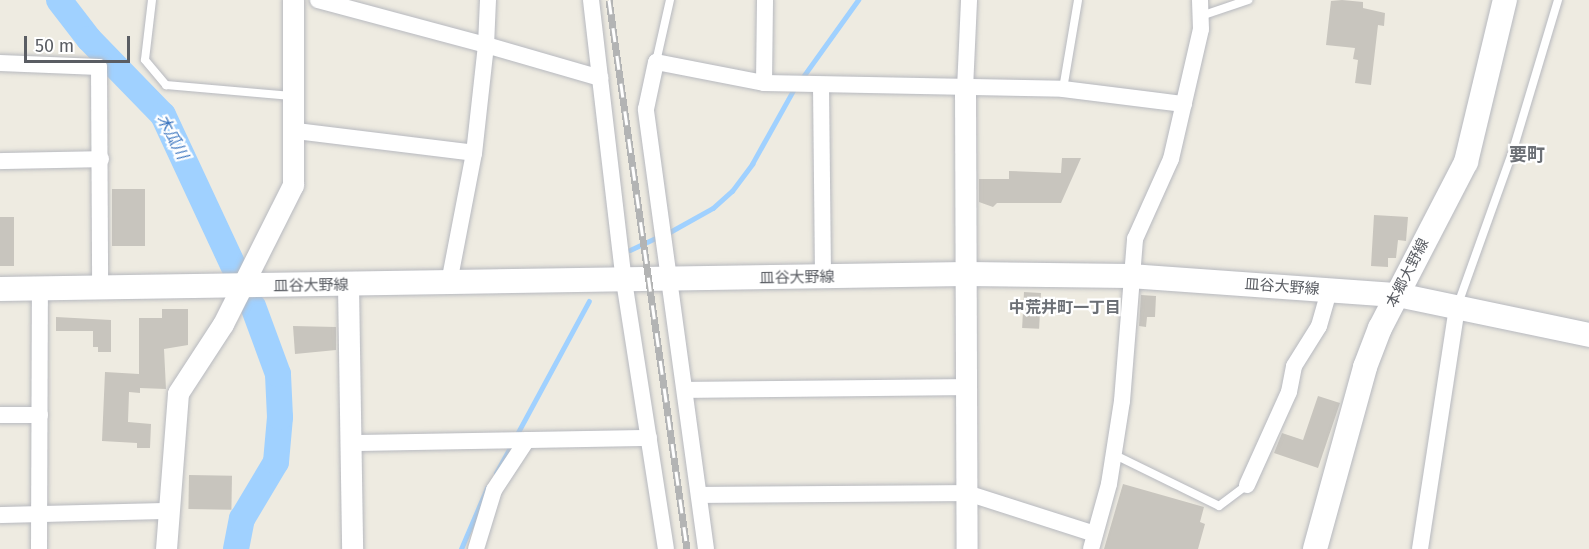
<!DOCTYPE html>
<meta charset="utf-8">
<style>
body{margin:0}
#map{position:relative;width:1589px;height:549px;overflow:hidden;background:#eeebe1;font-family:"Fira Sans","Noto Sans JP",sans-serif}
div>[style]{position:absolute}
.stream>*{height:4.5px;margin:-2.25px;padding:0 2.25px;transform-origin:2.25px;border-radius:2.25px;background:#a0d1ff}
.river>*{height:26px;margin:-13px;padding:0 13px;transform-origin:13px;border-radius:13px;background:#a0d1ff}
.building>*{inset:0;background:#c8c5be;transform-origin:0 0}
.roads{filter:drop-shadow(0 0 2px #b7b9bf) drop-shadow(0 0 2px #b7b9bf)}
.service>*{height:8px;margin:-4px;padding:0 4px;transform-origin:4px;border-radius:4px;background:#fff}
.minor>*{height:16px;margin:-8px;padding:0 8px;transform-origin:8px;border-radius:8px;background:#fff}
.tertiary>*{height:21px;margin:-10.5px;padding:0 10.5px;transform-origin:10.5px;border-radius:10.5px;background:#fff}
.secondary>*{height:24px;margin:-12px;padding:0 12px;transform-origin:12px;border-radius:12px;background:#fff}
.rail>*{height:7px;margin-top:-3.5px;transform-origin:0;background:repeating-linear-gradient(90deg,#fff 0 14px,#b3b4b4 0 28px);box-sizing:border-box;border-block:2px solid #b3b4b4}
span{translate:-50% -50%;white-space:nowrap;text-align:center;line-height:1.15;-webkit-text-stroke:4.5px #fff;paint-order:stroke}
.street-label{font-size:15px;color:#5a5d63}
.water-label{font-size:16px;color:#3b75bf;font-style:italic}
.neighbourhood-label{font-size:16px;color:#6b6f75;font-weight:700}
.quarter-label{font-size:18px;color:#6b6f75;font-weight:700}
.scale{position:absolute;left:24px;top:36px;width:106px;height:27px;box-sizing:border-box;border:3px solid #5a5d63;border-top:0;padding-left:8px;font-size:18px;line-height:21px;white-space:nowrap;color:#5a5d63;-webkit-text-stroke:4px #fff;paint-order:stroke}
</style>
<div id="map">
<div class="stream">
<i style="left:800px;top:81px;width:100px;rotate:-54.4deg"></i>
<i style="left:668px;top:233px;width:51px;rotate:-29.1deg"></i>
<i style="left:713px;top:208px;width:25px;rotate:-42deg"></i>
<i style="left:732px;top:191px;width:34px;rotate:-53deg"></i>
<i style="left:752px;top:164px;width:88px;rotate:-60.8deg"></i>
<i style="left:630px;top:250px;width:33px;rotate:-25deg"></i>
<i style="left:516px;top:436px;width:153px;rotate:-61.6deg"></i>
<i style="left:496px;top:473px;width:33px;rotate:-61deg"></i>
<i style="left:461px;top:549px;width:66px;rotate:-66.9deg"></i>
</div>
<div class="river">
<i style="left:59px;top:0;width:49px;rotate:52.4deg"></i>
<i style="left:89px;top:39px;width:106px;rotate:45.8deg"></i>
<i style="left:163px;top:115px;width:166px;rotate:65deg"></i>
<i style="left:236px;top:549px;width:31px;rotate:-79deg"></i>
<i style="left:242px;top:519px;width:66px;rotate:-59.2deg"></i>
<i style="left:276px;top:462px;width:45px;rotate:-84.9deg"></i>
<i style="left:280px;top:417px;width:43px;rotate:-92.7deg"></i>
<i style="left:278px;top:374px;width:72px;rotate:-110.2deg"></i>
</div>
<div class="building">
<i style="clip-path:polygon(1342px 0,1363px 2px,1363px 8px,1385px 13px,1384px 26px,1378px 25px,1371px 85px,1355px 83px,1358px 60px,1353px 59px,1355px 48px,1326px 45px,1331px 1px)"></i>
<i style="clip-path:polygon(1062px 158px,1081px 158px,1061px 203px,997px 203px,993px 207px,979px 202px,979px 179px,1009px 179px,1009px 171px,1061px 173px)"></i>
<i style="left:112px;top:189px;width:33px;height:57px"></i>
<i style="clip-path:polygon(1374px 215px,1408px 217px,1406px 241px,1398px 240px,1396px 258px,1388px 258px,1388px 267px,1371px 266px)"></i>
<i style="left:0;top:217px;width:14px;height:49px"></i>
<i style="left:1024px;top:292px;width:17px;height:36px;rotate:3deg"></i>
<i style="clip-path:polygon(1141px 295px,1156px 296px,1155px 317px,1147px 317px,1146px 327px,1139px 326px)"></i>
<i style="clip-path:polygon(162px 309px,188px 309px,188px 345px,164px 349px,166px 389px,140px 388px,140px 393px,129px 392px,128px 422px,151px 424px,150px 448px,137px 448px,137px 443px,102px 441px,105px 372px,139px 374px,139px 318px,162px 318px)"></i>
<i style="clip-path:polygon(56px 317px,111px 320px,111px 352px,98px 352px,98px 347px,93px 347px,93px 331px,56px 331px)"></i>
<i style="clip-path:polygon(293px 326px,336px 327px,336px 350px,295px 354px)"></i>
<i style="clip-path:polygon(1318px 396px,1340px 403px,1318px 468px,1274px 453px,1282px 433px,1303px 440px)"></i>
<i style="left:189px;top:475px;width:43px;height:34px;rotate:1deg"></i>
<i style="clip-path:polygon(1123px 484px,1204px 507px,1200px 522px,1205px 524px,1198px 549px,1104px 549px)"></i>
</div>
<div class="roads">
<div class="service">
<i style="left:152px;top:0;width:60px;rotate:96.7deg"></i>
<i style="left:145px;top:60px;width:33px;rotate:50deg"></i>
<i style="left:166px;top:85px;width:126px;rotate:5deg"></i>
<i style="left:1201px;top:16px;width:50px;rotate:-18.8deg"></i>
<i style="left:656px;top:62px;width:64px;rotate:-77.3deg"></i>
<i style="left:1063px;top:89px;width:90px;rotate:-80.4deg"></i>
<i style="left:1458px;top:304px;width:164px;rotate:-70.3deg"></i>
<i style="left:1513px;top:150px;width:157px;rotate:-73.3deg"></i>
<i style="left:1113px;top:454px;width:118px;rotate:26.1deg"></i>
<i style="left:1219px;top:506px;width:35px;rotate:-37deg"></i>
</div>
<div class="minor">
<i style="left:318px;top:0;width:174px;rotate:15deg"></i>
<i style="left:486px;top:45px;width:109px;rotate:96.3deg"></i>
<i style="left:474px;top:153px;width:132px;rotate:100.9deg"></i>
<i style="left:488px;top:0;width:45px;rotate:92.5deg"></i>
<i style="left:486px;top:45px;width:119px;rotate:16.1deg"></i>
<i style="left:600px;top:78px;width:204px;rotate:83.3deg"></i>
<i style="left:624px;top:281px;width:271px;rotate:81.1deg"></i>
<i style="left:591px;top:0;width:79px;rotate:83.4deg"></i>
<i style="left:0;top:63px;width:99px;rotate:2.3deg"></i>
<i style="left:99px;top:67px;width:221px;rotate:89.7deg"></i>
<i style="left:764px;top:83px;width:83px;rotate:-89.3deg"></i>
<i style="left:821px;top:85px;width:193px;rotate:89.4deg"></i>
<i style="left:965px;top:89px;width:89px;rotate:-87.4deg"></i>
<i style="left:296px;top:131px;width:179px;rotate:7deg"></i>
<i style="left:0;top:161px;width:101px;rotate:-1.1deg"></i>
<i style="left:685px;top:390px;width:281px;rotate:-0.6deg"></i>
<i style="left:0;top:415px;width:40px"></i>
<i style="left:352px;top:443px;width:297px;rotate:-1deg"></i>
<i style="left:1247px;top:485px;width:102px;rotate:-65.7deg"></i>
<i style="left:1289px;top:392px;width:26px;rotate:-79deg"></i>
<i style="left:1294px;top:366px;width:47px;rotate:-58deg"></i>
<i style="left:1319px;top:326px;width:37px;rotate:-74deg"></i>
<i style="left:699px;top:495px;width:268px;rotate:-0.4deg"></i>
<i style="left:967px;top:493px;width:134px;rotate:17.8deg"></i>
<i style="left:0;top:515px;width:166px;rotate:-1.4deg"></i>
<i style="left:39px;top:549px;width:261px;rotate:-89.8deg"></i>
<i style="left:476px;top:549px;width:62px;rotate:-73deg"></i>
<i style="left:494px;top:490px;width:60px;rotate:-56.6deg"></i>
<i style="left:706px;top:549px;width:444px;rotate:-97.8deg"></i>
<i style="left:646px;top:109px;width:48px;rotate:-78deg"></i>
<i style="left:656px;top:62px;width:110px;rotate:11deg"></i>
<i style="left:764px;top:83px;width:299px;rotate:1.1deg"></i>
<i style="left:1063px;top:89px;width:122px;rotate:7.1deg"></i>
<i style="left:1091px;top:549px;width:67px;rotate:-74.5deg"></i>
<i style="left:1109px;top:484px;width:84px;rotate:-81.1deg"></i>
<i style="left:1122px;top:401px;width:163px;rotate:-85.4deg"></i>
<i style="left:1135px;top:239px;width:88px;rotate:-65.8deg"></i>
<i style="left:1171px;top:159px;width:133px;rotate:-77deg"></i>
<i style="left:1201px;top:29px;width:29px;rotate:-92deg"></i>
<i style="left:1420px;top:549px;width:246px;rotate:-81.3deg"></i>
</div>
<div class="tertiary">
<i style="left:965px;top:89px;width:460px;rotate:89.8deg"></i>
<i style="left:348px;top:285px;width:264px;rotate:89.1deg"></i>
<i style="left:166px;top:549px;width:156px;rotate:-85.6deg"></i>
<i style="left:178px;top:393px;width:82px;rotate:-56.9deg"></i>
<i style="left:223px;top:324px;width:156px;rotate:-63.3deg"></i>
<i style="left:293px;top:185px;width:185px;rotate:-90deg"></i>
</div>
<div class="secondary">
<i style="left:0;top:289px;width:966px;rotate:-0.89deg"></i>
<i style="left:966px;top:274px;width:164px;rotate:0.7deg"></i>
<i style="left:1130px;top:276px;width:269px;rotate:4.1deg"></i>
<i style="left:1398px;top:295px;width:195px;rotate:11.8deg"></i>
<i style="left:1315px;top:549px;width:189px;rotate:-74.6deg"></i>
<i style="left:1365px;top:367px;width:42px;rotate:-69deg"></i>
<i style="left:1380px;top:328px;width:187px;rotate:-62.6deg"></i>
<i style="left:1466px;top:162px;width:167px;rotate:-76.5deg"></i>
</div>
</div>
<div class="rail">
<i style="left:609px;top:0;width:555px;rotate:81.91deg"></i>
</div>
<div class="street-label">
<span style="left:1408px;top:273px;rotate:-63deg">本郷大野線</span>
<span style="left:797px;top:278px;rotate:-1deg">皿谷大野線</span>
<span style="left:311px;top:286px;rotate:-1deg">皿谷大野線</span>
<span style="left:1282px;top:287px;rotate:4deg">皿谷大野線</span>
</div>
<div class="water-label">
<span style="left:172px;top:137px;rotate:62deg">木瓜川</span>
</div>
<div class="neighbourhood-label">
<span style="left:1065px;top:308px">中荒井町一丁目</span>
</div>
<div class="quarter-label">
<span style="left:1527px;top:155px">要町</span>
</div>
<div class="scale">50 m</div>
</div>
